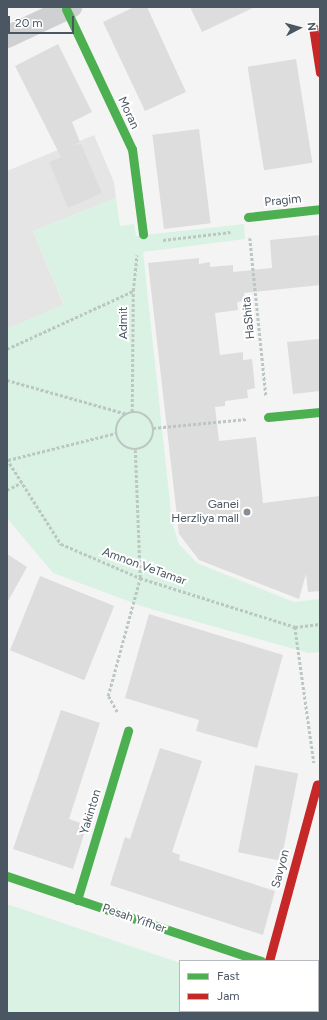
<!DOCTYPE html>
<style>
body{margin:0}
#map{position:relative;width:327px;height:1020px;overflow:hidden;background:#f4f4f4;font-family:Figtree,sans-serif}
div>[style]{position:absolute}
.education>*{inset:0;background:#e6e5e6}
.green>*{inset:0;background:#d9f2e3}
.building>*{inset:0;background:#ddddde;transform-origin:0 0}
.path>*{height:2.5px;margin-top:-1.25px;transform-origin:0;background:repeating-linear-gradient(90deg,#bcc7c4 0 3px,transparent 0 5px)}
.path>.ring{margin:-1.25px;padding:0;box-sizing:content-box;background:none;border:2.5px solid #bcc7c4;border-radius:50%}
.street>*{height:22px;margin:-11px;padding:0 11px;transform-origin:11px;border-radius:11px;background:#ced0d2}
.fast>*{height:9px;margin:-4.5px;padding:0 4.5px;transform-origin:4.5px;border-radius:4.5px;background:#4caf50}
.jam>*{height:9px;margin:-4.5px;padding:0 4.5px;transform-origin:4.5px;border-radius:4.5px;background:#c62828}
.dots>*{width:11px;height:11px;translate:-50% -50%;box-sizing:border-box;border:2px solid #fff;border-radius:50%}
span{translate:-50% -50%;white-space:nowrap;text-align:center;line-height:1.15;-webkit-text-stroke:4px #fff;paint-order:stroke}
.street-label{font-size:12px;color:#4a5661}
.poi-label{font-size:12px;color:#4a5661}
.right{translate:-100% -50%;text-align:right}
.frame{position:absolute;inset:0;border:8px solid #4a5661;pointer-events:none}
.legend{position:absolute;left:179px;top:960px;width:140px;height:52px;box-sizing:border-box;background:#fff;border:1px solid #b7bbc0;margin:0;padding:5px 7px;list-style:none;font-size:12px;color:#4a5661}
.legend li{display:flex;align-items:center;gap:8px;height:20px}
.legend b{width:20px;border:1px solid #b7bbc0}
.north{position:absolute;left:279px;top:8px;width:40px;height:40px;-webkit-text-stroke:3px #fff;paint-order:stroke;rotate:84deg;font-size:11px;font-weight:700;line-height:16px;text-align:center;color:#4a5661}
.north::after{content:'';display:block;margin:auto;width:14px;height:18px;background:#4a5661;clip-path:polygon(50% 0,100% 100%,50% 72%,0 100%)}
.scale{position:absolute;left:8px;top:16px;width:66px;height:18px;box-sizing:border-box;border:2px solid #4a5661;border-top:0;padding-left:5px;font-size:12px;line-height:14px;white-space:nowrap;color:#4a5661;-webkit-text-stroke:3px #fff;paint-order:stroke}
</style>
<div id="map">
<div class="education">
<i style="clip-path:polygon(94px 135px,114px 182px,116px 198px,33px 231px,64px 305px,7px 329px,7px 171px)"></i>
</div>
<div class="green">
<i style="clip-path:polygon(116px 198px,120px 226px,134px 224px,136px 236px,244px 224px,245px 239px,143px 252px,172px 522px,179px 544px,197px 563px,294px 602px,320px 599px,320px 652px,309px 653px,144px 607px,53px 573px,7px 518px,7px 329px,64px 304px,33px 231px)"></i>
<i style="clip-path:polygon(7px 904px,180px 963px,180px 1011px,318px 1010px,320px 1013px,7px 1013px)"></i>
</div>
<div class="building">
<i style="clip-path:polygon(134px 7px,147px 7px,186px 92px,145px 111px,103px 22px)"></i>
<i style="clip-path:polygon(190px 7px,255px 7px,202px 32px)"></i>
<i style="clip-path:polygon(58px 44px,92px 112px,72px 122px,80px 142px,72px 145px,81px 144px,102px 193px,68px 208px,49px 162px,61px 157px,15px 66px)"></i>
<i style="left:296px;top:59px;width:105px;height:49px;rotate:81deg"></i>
<i style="left:199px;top:129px;width:95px;height:47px;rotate:83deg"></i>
<i style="clip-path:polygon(320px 235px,320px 285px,244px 293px,245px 301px,237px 302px,238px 310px,215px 313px,220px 355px,243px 352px,243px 360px,252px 359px,255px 388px,247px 390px,248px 398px,225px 401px,225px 406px,215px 407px,219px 441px,256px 437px,263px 503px,320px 496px,320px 591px,308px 592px,306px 574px,299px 599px,199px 560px,179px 534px,148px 263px,199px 258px,199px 264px,210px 262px,210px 267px,233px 265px,233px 272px,272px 268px,270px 240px)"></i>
<i style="clip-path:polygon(320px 339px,320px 391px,293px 394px,287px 342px)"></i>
<i style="clip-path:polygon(7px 554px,27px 567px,7px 603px)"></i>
<i style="left:40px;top:576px;width:80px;height:80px;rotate:22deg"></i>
<i style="clip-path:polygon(149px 614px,283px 655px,257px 748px,196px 731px,199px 720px,125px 698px)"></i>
<i style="clip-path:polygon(61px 710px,100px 723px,69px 819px,87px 825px,73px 869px,13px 849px)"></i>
<i style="clip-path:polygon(160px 748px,202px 761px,172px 852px,180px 855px,179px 860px,275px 891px,263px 935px,110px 885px,125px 837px,130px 839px)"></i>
<i style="left:255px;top:765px;width:44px;height:89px;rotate:11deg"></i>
</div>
<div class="path">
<i style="left:250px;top:238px;width:159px;rotate:84.2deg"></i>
<i style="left:163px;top:240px;width:68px;rotate:-6.7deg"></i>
<i style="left:7px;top:349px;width:139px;rotate:-24.7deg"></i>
<i style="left:7px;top:380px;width:125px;rotate:15.8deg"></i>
<i style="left:132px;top:412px;width:121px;rotate:-89.5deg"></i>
<i style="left:133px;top:291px;width:36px;rotate:-84deg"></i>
<i class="ring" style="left:116px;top:412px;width:35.5px;height:35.5px"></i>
<i style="left:153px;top:428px;width:94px;rotate:-5.5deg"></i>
<i style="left:7px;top:459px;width:101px;rotate:57.6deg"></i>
<i style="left:61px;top:544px;width:86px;rotate:23.3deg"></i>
<i style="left:140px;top:578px;width:163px;rotate:17.5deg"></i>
<i style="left:295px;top:627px;width:25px;rotate:-7deg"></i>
<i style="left:8px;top:460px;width:111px;rotate:-14deg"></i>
<i style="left:7px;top:490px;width:16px;rotate:-27deg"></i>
<i style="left:295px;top:627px;width:137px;rotate:82deg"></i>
<i style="left:117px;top:712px;width:18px;rotate:-119deg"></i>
<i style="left:108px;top:696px;width:122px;rotate:-74.8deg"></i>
<i style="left:140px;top:578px;width:128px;rotate:-92.2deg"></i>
</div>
<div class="street">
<i style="left:7px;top:37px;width:71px;rotate:-25.1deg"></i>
<i style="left:318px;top:982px;width:2px"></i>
</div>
<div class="fast">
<i style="left:66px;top:9px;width:155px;rotate:64.8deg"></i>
<i style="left:132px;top:149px;width:86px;rotate:82.6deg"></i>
<i style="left:248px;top:217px;width:72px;rotate:-6.3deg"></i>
<i style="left:268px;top:417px;width:52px;rotate:-5.5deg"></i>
<i style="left:7px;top:876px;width:268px;rotate:18.5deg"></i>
<i style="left:77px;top:900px;width:177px;rotate:-73.2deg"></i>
</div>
<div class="jam">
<i style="left:313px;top:27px;width:46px;rotate:81.2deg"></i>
<i style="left:269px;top:961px;width:183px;rotate:-74.8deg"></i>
</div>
<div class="dots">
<i style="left:247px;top:512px;background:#868d94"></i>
</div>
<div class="street-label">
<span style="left:128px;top:113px;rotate:65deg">Moran</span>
<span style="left:283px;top:201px;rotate:-6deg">Pragim</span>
<span style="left:249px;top:318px;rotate:-96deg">HaShita</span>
<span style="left:124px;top:323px;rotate:-90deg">Admit</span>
<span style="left:144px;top:567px;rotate:20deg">Amnon VeTamar</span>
<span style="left:91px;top:812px;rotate:-73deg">Yakinton</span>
<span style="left:281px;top:869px;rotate:-75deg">Savyon</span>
<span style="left:134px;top:919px;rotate:19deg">Pesah Yifher</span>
</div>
<div class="poi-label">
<span class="right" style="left:239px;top:512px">Ganei<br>Herzliya mall</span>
</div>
<div class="frame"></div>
<ul class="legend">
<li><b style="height:5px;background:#4caf50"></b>Fast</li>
<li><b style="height:5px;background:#c62828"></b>Jam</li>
</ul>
<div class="north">N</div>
<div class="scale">20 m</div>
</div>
